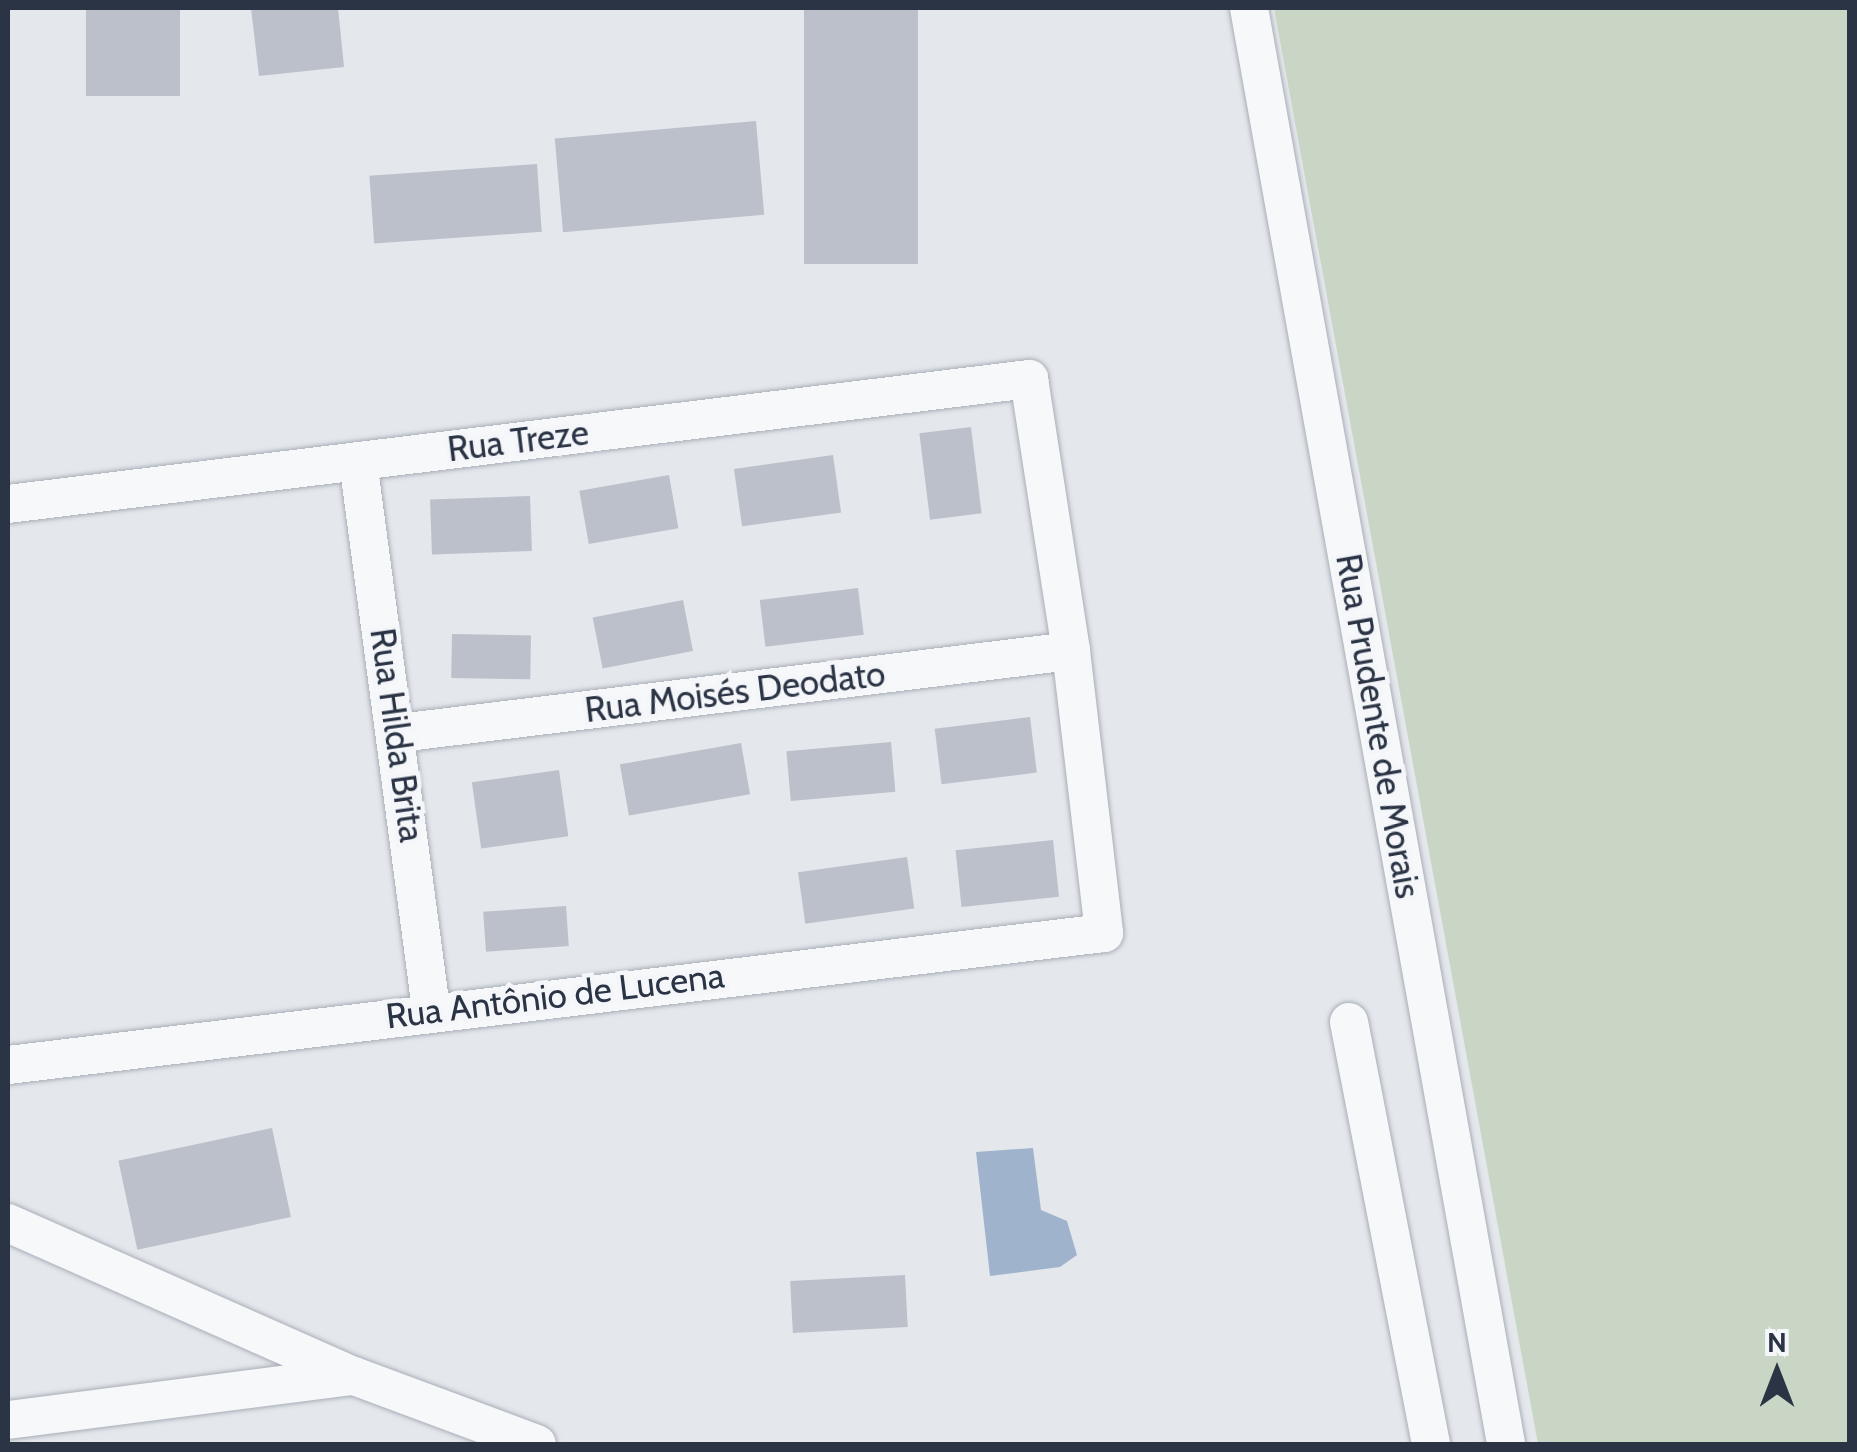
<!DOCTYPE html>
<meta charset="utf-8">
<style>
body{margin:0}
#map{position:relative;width:1857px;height:1452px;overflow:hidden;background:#e4e7ec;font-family:Cabin,sans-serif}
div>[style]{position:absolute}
.green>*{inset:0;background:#c9d6c5}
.water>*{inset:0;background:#9fb4cc}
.building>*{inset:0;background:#bbc0ca;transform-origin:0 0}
.roads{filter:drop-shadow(0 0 2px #a9aeb7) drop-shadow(0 0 2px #a9aeb7)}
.minor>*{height:38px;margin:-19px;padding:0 19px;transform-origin:19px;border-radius:19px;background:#f7f8fa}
span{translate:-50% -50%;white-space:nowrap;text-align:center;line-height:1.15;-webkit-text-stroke:9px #f4f6f9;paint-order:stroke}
.street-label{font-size:35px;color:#2b3445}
.frame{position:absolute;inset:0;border:10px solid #2b3445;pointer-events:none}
.north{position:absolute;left:1727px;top:1322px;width:100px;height:100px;-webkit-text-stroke:8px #f4f6f9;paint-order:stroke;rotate:0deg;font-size:28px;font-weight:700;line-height:40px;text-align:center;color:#2b3445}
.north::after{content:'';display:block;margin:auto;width:35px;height:45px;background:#2b3445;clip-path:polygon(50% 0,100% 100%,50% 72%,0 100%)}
</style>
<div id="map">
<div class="green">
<i style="clip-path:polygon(1274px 8px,1849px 8px,1849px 1444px,1538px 1444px)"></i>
</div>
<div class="water">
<i style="clip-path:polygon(1033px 1148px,1041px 1210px,1067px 1221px,1077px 1255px,1060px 1267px,990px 1276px,976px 1152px)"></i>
</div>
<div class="building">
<i style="left:86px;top:8px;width:94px;height:88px"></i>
<i style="clip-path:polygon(251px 8px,338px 8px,344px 67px,259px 76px)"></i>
<i style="left:804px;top:8px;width:114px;height:256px"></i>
<i style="left:756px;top:121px;width:94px;height:202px;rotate:85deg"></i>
<i style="left:537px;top:164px;width:68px;height:168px;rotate:86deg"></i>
<i style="left:971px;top:427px;width:87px;height:52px;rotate:83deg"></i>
<i style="left:833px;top:455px;width:58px;height:100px;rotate:82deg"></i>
<i style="left:669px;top:475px;width:54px;height:91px;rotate:80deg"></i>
<i style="left:530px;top:496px;width:55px;height:100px;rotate:88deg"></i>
<i style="left:858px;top:588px;width:47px;height:99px;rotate:83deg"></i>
<i style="left:683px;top:600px;width:52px;height:92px;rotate:79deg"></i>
<i style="left:452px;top:634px;width:79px;height:44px;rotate:1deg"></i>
<i style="left:1030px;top:717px;width:56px;height:96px;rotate:83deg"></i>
<i style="left:891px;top:742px;width:50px;height:105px;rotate:85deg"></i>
<i style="left:741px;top:743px;width:52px;height:123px;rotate:80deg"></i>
<i style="left:559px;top:770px;width:67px;height:88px;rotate:82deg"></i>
<i style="left:1053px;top:840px;width:57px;height:98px;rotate:84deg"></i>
<i style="left:907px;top:857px;width:52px;height:110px;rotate:82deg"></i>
<i style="left:566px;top:906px;width:40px;height:83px;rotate:86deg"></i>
<i style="left:272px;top:1128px;width:91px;height:157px;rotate:78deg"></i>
<i style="left:905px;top:1275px;width:52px;height:115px;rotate:87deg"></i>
</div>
<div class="roads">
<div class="minor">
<i style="left:1249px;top:8px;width:1459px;rotate:79.85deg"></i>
<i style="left:358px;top:461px;width:553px;rotate:82.41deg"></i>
<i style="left:8px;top:504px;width:1029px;rotate:-6.98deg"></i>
<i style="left:1029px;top:379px;width:275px;rotate:81.2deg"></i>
<i style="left:1071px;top:651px;width:284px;rotate:83.3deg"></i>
<i style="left:1104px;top:933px;width:1104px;rotate:173.13deg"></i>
<i style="left:399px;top:733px;width:677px;rotate:-6.96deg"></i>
<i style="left:1349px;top:1022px;width:430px;rotate:79deg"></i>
<i style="left:8px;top:1223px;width:378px;rotate:23.9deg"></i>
<i style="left:354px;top:1376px;width:195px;rotate:20.4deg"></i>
<i style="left:8px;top:1420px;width:347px;rotate:-7.3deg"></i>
</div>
</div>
<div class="street-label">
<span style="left:518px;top:441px;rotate:-7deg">Rua Treze</span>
<span style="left:735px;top:692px;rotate:-7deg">Rua Moisés Deodato</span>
<span style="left:1378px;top:726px;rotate:80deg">Rua Prudente de Morais</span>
<span style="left:397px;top:735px;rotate:82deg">Rua Hilda Brita</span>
<span style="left:555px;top:996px;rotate:-7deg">Rua Antônio de Lucena</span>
</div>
<div class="frame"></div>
<div class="north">N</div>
</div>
